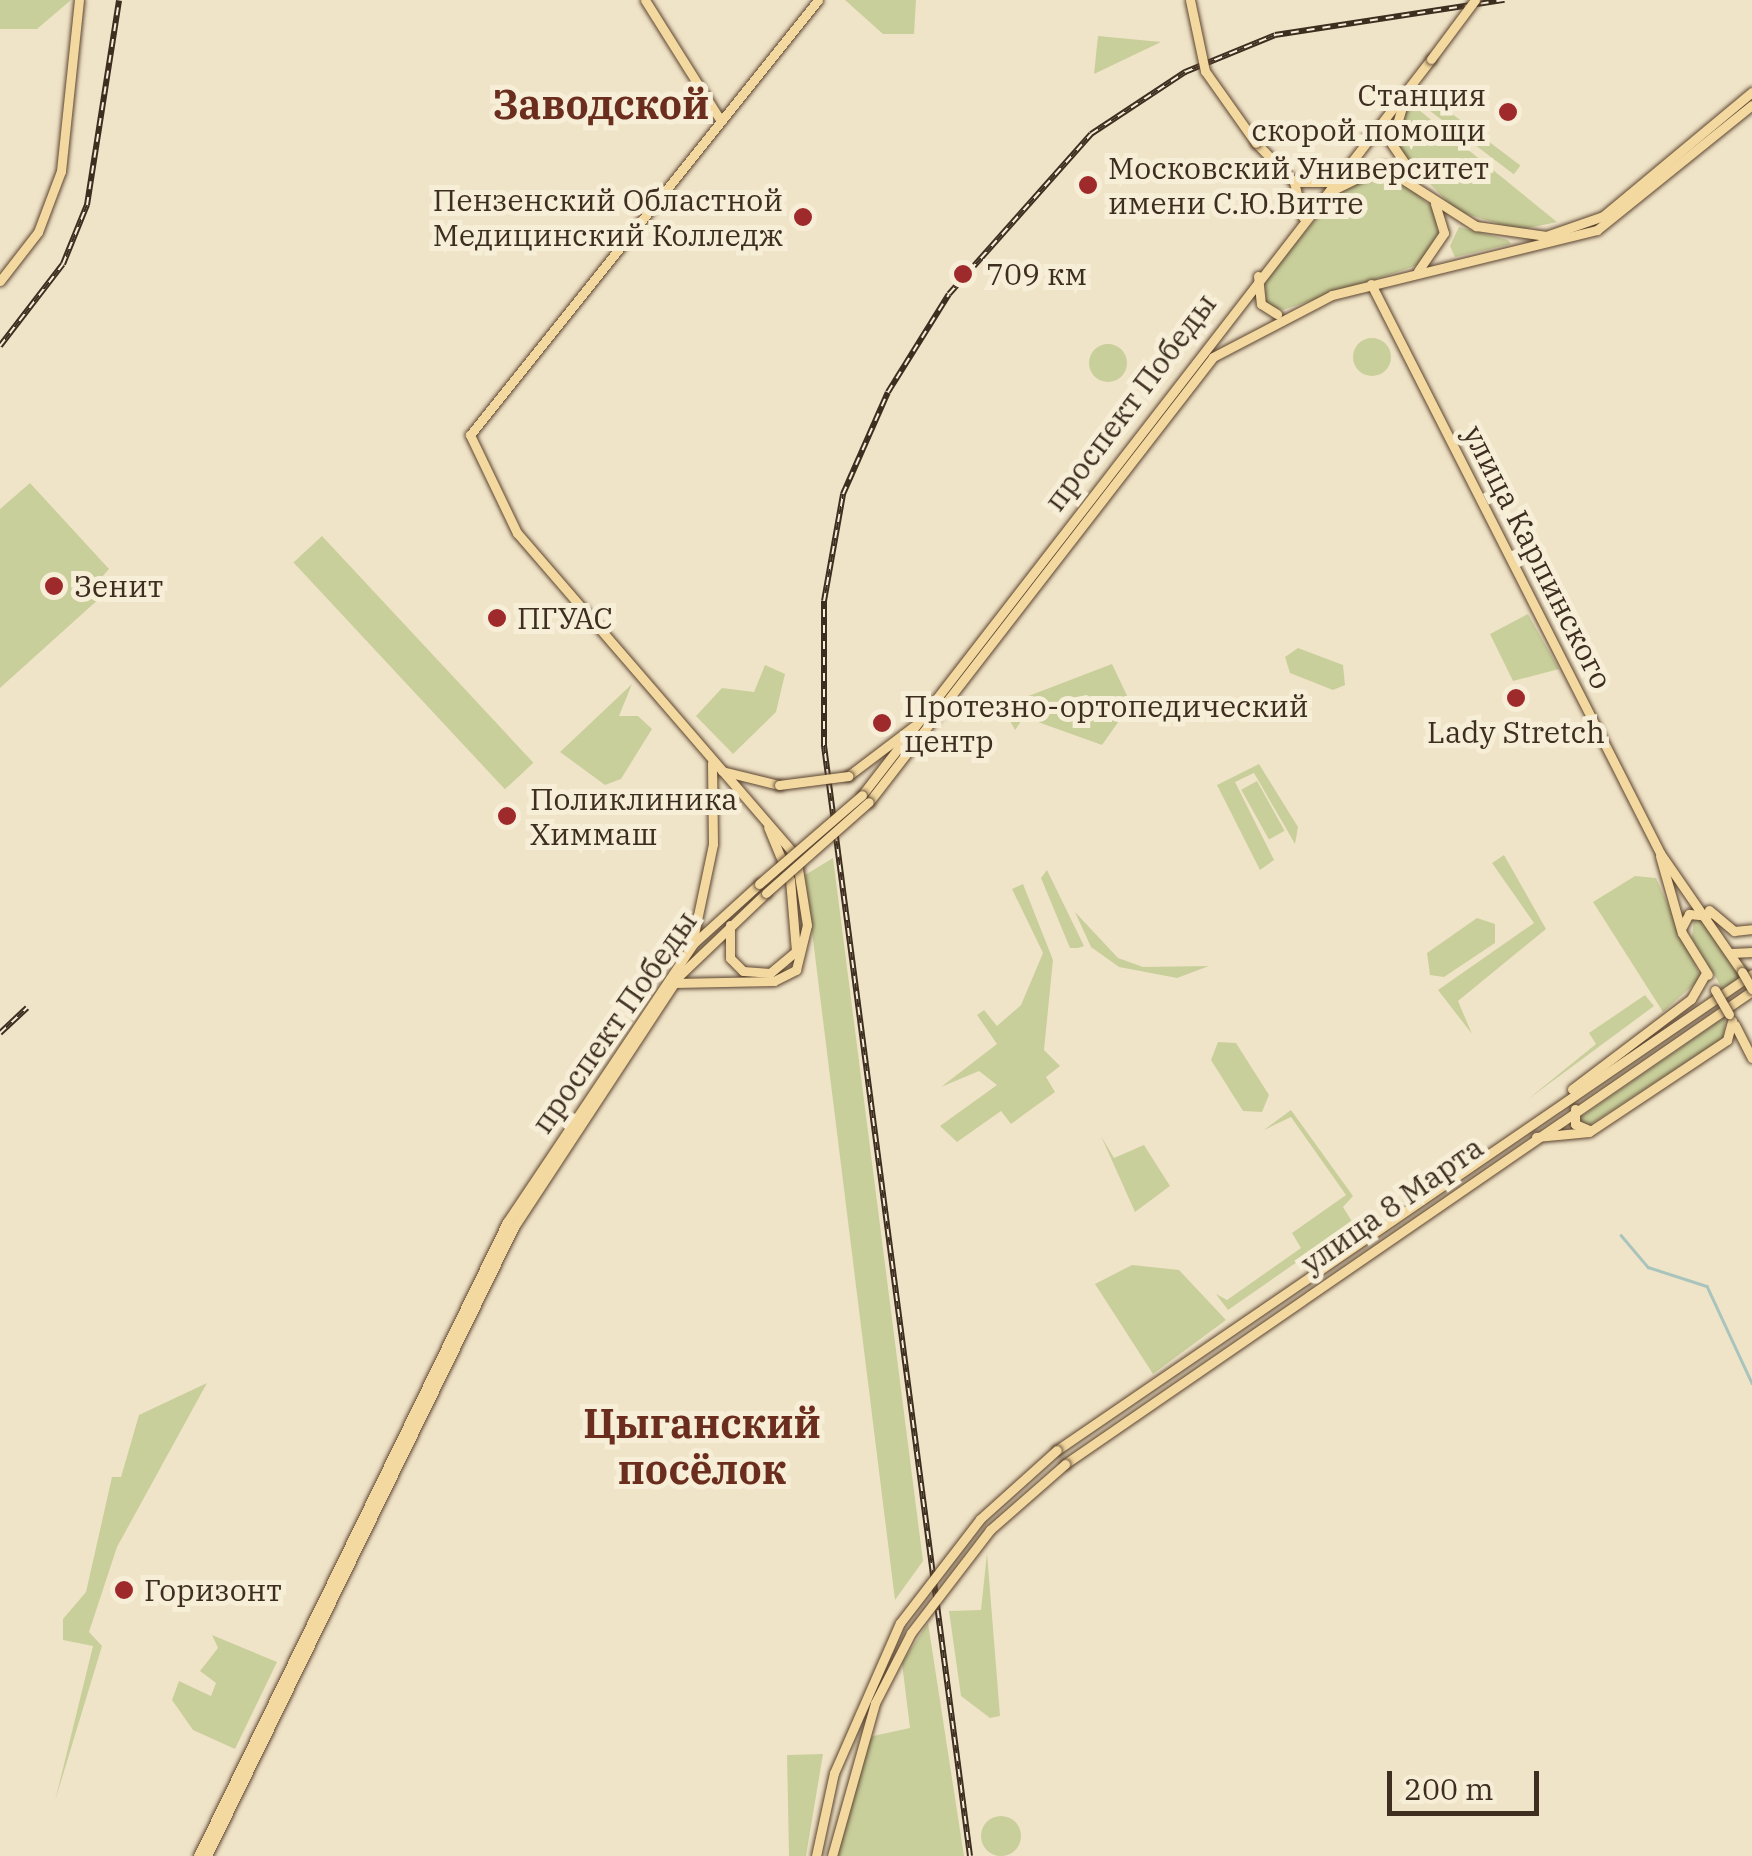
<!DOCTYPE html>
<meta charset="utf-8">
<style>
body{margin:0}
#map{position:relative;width:1752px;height:1856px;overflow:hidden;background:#f0e4c8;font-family:"IBM Plex Serif",serif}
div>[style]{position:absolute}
.green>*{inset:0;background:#c9cf9b;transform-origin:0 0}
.round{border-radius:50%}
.stream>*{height:2.5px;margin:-1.25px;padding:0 1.25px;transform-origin:1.25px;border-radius:1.25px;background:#a9c4bc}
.roads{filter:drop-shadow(0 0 2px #5b4430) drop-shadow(0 0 2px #5b4430)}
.major>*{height:9px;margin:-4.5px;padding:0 4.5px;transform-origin:4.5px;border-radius:4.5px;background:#f3d9a0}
.rail>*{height:6px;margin-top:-3px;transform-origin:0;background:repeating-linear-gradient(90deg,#f7eed8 0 8px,#3d2e20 0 16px);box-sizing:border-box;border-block:2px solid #3d2e20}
.bridges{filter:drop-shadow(0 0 2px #5b4430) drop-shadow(0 0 2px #5b4430)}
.major-bridge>*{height:9px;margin:-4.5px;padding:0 4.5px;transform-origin:4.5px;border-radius:4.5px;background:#f3d9a0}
.dots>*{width:28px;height:28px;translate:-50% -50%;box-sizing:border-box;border:5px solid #f7eed8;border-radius:50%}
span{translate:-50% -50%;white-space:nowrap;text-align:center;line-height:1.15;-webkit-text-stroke:10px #f7eed8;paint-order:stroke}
.poi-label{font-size:30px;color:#3d2e20}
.right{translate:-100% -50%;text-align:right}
.left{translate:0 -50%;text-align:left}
.street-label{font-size:30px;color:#3d2e20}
.district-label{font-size:40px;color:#6b2e1e;font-weight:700}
.scale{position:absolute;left:1387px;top:1771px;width:152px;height:45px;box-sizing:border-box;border:5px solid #3d2e20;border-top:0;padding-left:12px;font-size:30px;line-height:35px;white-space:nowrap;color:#3d2e20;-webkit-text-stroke:8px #f7eed8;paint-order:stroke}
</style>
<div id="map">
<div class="green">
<i style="clip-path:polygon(0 0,71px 0,37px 29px,0 29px)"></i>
<i style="clip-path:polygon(845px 0,916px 0,914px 34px,883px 34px)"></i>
<i style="clip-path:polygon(1098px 36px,1161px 42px,1094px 74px)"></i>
<i style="left:1423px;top:92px;width:122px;height:11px;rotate:37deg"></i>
<i style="clip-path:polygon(1406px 106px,1419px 110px,1557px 222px,1519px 230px,1457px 211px,1399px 153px)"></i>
<i style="clip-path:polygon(1392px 172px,1435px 210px,1438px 233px,1421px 264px,1283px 310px,1266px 304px,1265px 282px,1334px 196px,1356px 176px)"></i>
<i style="clip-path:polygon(1459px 227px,1508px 240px,1511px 244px,1455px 257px,1450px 246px)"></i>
<i class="round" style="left:1353px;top:338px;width:38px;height:38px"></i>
<i class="round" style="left:1089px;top:344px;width:38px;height:38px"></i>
<i style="clip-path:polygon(30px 483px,109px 569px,101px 578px,111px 588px,0 688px,0 509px)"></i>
<i style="left:322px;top:536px;width:310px;height:39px;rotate:47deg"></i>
<i style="clip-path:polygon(1528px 614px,1559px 669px,1513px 681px,1490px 634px)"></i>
<i style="clip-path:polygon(1298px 648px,1343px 665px,1345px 685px,1333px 690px,1290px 673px,1285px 657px)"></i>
<i style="clip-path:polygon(1112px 664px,1131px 704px,1102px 745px,1024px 717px,1015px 730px,1002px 706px)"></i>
<i style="clip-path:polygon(765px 665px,785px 674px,776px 712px,733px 754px,696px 716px,722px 688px,754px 692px)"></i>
<i style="clip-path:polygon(632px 684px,619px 716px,638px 716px,652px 729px,621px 779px,605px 785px,560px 752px)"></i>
<i style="clip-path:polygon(1259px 764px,1298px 827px,1295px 844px,1254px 773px,1235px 782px,1274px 860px,1260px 870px,1217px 785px)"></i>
<i style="left:1257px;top:781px;width:57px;height:18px;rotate:61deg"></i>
<i style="clip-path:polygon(1504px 855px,1546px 929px,1458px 1001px,1472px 1034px,1438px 990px,1534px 923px,1492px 863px)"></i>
<i style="clip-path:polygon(833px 858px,923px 1561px,895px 1600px,805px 875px)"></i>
<i style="clip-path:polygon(1047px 870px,1084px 946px,1078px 948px,1070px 948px,1041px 878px)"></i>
<i style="clip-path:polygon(1635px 876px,1656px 878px,1701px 978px,1663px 1012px,1593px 902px)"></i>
<i style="clip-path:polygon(1023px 884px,1053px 960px,1044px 1050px,1060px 1066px,1046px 1077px,1055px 1092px,1011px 1124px,1001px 1111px,957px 1142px,940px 1126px,997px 1085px,979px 1071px,941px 1087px,997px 1044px,977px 1015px,984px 1010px,997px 1026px,1021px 1005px,1043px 953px,1012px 889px)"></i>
<i style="clip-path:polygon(1075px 912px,1118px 958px,1143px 967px,1209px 966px,1177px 978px,1119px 967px,1091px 947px)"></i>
<i style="clip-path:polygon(1477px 918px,1495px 924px,1495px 943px,1444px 977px,1430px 975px,1427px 953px)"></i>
<i style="clip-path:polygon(1694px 919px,1703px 919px,1741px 978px,1722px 988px,1692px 938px)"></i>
<i style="clip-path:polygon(1645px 995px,1654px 1006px,1527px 1100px,1596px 1044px,1589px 1033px)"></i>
<i style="clip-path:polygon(1725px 1017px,1724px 1037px,1588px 1126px,1578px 1119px)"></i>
<i style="clip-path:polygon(1218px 1042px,1236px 1043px,1269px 1095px,1262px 1112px,1243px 1111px,1211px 1060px)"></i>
<i style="clip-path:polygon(1291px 1110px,1353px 1196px,1343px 1207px,1353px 1223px,1228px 1310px,1216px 1294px,1227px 1300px,1301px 1248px,1292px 1233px,1346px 1195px,1291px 1117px,1264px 1130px)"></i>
<i style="clip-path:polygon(1101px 1136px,1114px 1158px,1144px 1145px,1170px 1186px,1135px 1212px)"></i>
<i style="clip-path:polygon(1132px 1265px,1179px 1270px,1226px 1320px,1153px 1374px,1095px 1284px)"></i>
<i style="clip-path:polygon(207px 1383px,117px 1547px,89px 1632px,102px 1646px,55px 1801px,93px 1646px,63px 1640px,63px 1619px,86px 1592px,112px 1477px,121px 1477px,139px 1415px)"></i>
<i style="clip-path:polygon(987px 1553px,1000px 1716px,990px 1718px,961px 1696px,949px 1611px,981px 1610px)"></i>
<i style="clip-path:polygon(928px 1623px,964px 1856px,838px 1856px,862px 1748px,873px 1736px,910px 1728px,902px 1663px)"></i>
<i style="clip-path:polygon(212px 1635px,277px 1662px,235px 1749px,193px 1730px,172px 1700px,179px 1681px,211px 1696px,216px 1683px,200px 1671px,218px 1648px)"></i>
<i style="clip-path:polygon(823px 1754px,806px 1856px,789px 1856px,787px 1755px)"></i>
<i class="round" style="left:981px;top:1816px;width:40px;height:40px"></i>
</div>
<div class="stream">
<i style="left:1621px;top:1235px;width:42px;rotate:49.8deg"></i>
<i style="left:1648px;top:1267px;width:62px;rotate:17.9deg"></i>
<i style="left:1707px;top:1286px;width:107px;rotate:65.1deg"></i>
</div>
<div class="roads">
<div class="major">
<i style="left:645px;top:0;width:143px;rotate:57.9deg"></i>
<i style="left:1367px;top:136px;width:20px;rotate:3deg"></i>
<i style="left:1387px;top:137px;width:46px;rotate:55.6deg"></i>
<i style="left:1392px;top:140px;width:48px;rotate:-73.1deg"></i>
<i style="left:1256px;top:143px;width:54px;rotate:45.7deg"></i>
<i style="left:1294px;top:182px;width:36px;rotate:76deg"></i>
<i style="left:1294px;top:182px;width:36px"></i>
<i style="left:1331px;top:191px;width:57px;rotate:-26.1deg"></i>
<i style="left:1382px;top:166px;width:112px;rotate:32.6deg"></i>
<i style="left:1476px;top:226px;width:71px;rotate:8.1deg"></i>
<i style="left:1546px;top:236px;width:60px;rotate:-19.3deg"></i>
<i style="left:1603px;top:216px;width:194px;rotate:-39.8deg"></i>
<i style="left:1418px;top:271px;width:46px;rotate:-55.6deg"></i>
<i style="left:1444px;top:233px;width:31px;rotate:-107deg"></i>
<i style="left:1258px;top:276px;width:28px;rotate:84deg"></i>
<i style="left:1261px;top:304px;width:19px;rotate:32deg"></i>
<i style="left:0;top:281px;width:62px;rotate:-52.2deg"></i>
<i style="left:38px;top:232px;width:65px;rotate:-69.3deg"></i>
<i style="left:61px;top:171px;width:172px;rotate:-84deg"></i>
<i style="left:1371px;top:284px;width:638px;rotate:63.07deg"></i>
<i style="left:1660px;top:853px;width:145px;rotate:55.4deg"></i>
<i style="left:722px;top:771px;width:59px;rotate:13.8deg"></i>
<i style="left:848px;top:776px;width:83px;rotate:-37.1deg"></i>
<i style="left:862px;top:795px;width:930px;rotate:-52.29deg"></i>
<i style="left:869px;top:802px;width:562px;rotate:-52.29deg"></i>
<i style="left:1213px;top:357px;width:134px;rotate:-27.5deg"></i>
<i style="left:1332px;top:295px;width:273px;rotate:-13.8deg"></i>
<i style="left:1597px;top:230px;width:199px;rotate:-38.9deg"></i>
<i style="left:1660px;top:856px;width:80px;rotate:74.1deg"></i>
<i style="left:1682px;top:933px;width:49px;rotate:58.2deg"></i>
<i style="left:1709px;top:910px;width:33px;rotate:40deg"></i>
<i style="left:1734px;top:931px;width:18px;rotate:-6deg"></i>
<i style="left:730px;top:925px;width:33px;rotate:90deg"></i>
<i style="left:730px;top:958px;width:18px;rotate:45deg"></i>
<i style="left:743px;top:971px;width:27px;rotate:4deg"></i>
<i style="left:770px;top:973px;width:34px;rotate:-40deg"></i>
<i style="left:796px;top:951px;width:71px;rotate:-94.8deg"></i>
<i style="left:790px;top:880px;width:57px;rotate:-112.5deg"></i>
<i style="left:1682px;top:927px;width:15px;rotate:-62deg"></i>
<i style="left:1689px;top:914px;width:18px;rotate:6deg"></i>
<i style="left:693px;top:939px;width:97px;rotate:-78.1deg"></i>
<i style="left:713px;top:844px;width:81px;rotate:-90.7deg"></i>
<i style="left:1731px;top:953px;width:21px;rotate:-3deg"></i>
<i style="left:674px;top:983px;width:100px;rotate:-1.1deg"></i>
<i style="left:774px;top:981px;width:25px;rotate:-27deg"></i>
<i style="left:796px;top:970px;width:46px;rotate:-76.3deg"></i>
<i style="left:807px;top:925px;width:70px;rotate:-99.1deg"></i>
<i style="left:796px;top:856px;width:427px;rotate:-130.8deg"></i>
<i style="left:517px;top:533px;width:109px;rotate:-115.6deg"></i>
<i style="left:470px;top:435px;width:557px;rotate:-51.34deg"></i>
<i style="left:1735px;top:1025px;width:37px;rotate:63deg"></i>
<i style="left:1572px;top:1089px;width:149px;rotate:-37.1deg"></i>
<i style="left:1691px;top:999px;width:30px;rotate:-60deg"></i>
<i style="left:1575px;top:1109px;width:15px;rotate:90deg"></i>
<i style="left:1575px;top:1124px;width:15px;rotate:23deg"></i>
<i style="left:1536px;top:1137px;width:53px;rotate:-5.4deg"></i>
<i style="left:1589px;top:1132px;width:166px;rotate:-33.7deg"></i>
<i style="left:1727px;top:1040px;width:20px;rotate:-75deg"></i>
<i style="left:1057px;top:1450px;width:842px;rotate:-34.41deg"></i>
<i style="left:1065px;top:1464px;width:834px;rotate:-34.55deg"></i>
<i style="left:198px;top:1856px;width:705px;rotate:-64.02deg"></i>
<i style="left:507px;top:1222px;width:336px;rotate:-56.2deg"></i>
<i style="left:694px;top:943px;width:88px;rotate:-42.2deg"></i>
<i style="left:207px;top:1856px;width:700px;rotate:-63.98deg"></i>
<i style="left:514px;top:1227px;width:300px;rotate:-56.7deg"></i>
<i style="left:679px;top:976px;width:120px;rotate:-43.7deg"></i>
</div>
</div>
<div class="rail">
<i style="left:0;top:346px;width:103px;rotate:-52.5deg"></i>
<i style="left:63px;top:264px;width:64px;rotate:-67.9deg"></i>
<i style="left:87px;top:205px;width:207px;rotate:-81.1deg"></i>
<i style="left:0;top:1033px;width:37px;rotate:-43deg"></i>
<i style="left:970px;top:1856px;width:1121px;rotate:-97.49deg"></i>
<i style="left:824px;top:745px;width:144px;rotate:-90deg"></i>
<i style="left:824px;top:601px;width:109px;rotate:-79.9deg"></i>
<i style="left:843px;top:494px;width:111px;rotate:-66.2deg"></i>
<i style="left:888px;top:392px;width:115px;rotate:-58.1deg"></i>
<i style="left:949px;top:294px;width:214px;rotate:-48.4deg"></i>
<i style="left:1091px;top:134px;width:113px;rotate:-33.4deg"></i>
<i style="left:1185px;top:72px;width:97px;rotate:-22.3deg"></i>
<i style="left:1275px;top:35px;width:232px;rotate:-8.7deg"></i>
</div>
<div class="bridges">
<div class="major-bridge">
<i style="left:1190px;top:0;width:73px;rotate:78.1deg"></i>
<i style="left:1205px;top:71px;width:88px;rotate:54.7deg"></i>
<i style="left:1431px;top:59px;width:74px;rotate:-53.3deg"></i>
<i style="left:779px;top:785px;width:70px;rotate:-7.4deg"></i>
<i style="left:759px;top:884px;width:136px;rotate:-40.8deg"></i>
<i style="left:766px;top:893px;width:137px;rotate:-41.5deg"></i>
<i style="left:1742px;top:972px;width:20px;rotate:60deg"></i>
<i style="left:1715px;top:990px;width:28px;rotate:60deg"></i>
<i style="left:816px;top:1856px;width:85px;rotate:-77.8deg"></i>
<i style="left:834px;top:1773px;width:164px;rotate:-66.3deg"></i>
<i style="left:900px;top:1623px;width:131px;rotate:-52.4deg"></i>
<i style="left:980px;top:1519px;width:103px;rotate:-41.9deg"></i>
<i style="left:832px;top:1856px;width:159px;rotate:-74.3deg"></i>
<i style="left:875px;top:1703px;width:79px;rotate:-62.8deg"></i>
<i style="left:911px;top:1633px;width:130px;rotate:-52.5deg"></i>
<i style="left:990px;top:1530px;width:100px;rotate:-41.3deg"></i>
</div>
</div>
<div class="dots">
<i style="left:1508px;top:112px;background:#9e2a2b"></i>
<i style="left:1088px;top:185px;background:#9e2a2b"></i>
<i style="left:803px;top:217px;background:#9e2a2b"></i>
<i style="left:963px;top:274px;background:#9e2a2b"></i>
<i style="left:54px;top:586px;background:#9e2a2b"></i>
<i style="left:497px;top:618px;background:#9e2a2b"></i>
<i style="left:1516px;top:698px;background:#9e2a2b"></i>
<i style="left:882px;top:723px;background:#9e2a2b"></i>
<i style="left:507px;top:816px;background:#9e2a2b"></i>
<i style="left:124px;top:1590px;background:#9e2a2b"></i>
</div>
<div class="poi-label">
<span class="right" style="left:1486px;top:112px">Станция<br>скорой помощи</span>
<span class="left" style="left:1108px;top:185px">Московский Университет<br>имени С.Ю.Витте</span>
<span class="right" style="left:783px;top:217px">Пензенский Областной<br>Медицинский Колледж</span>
<span class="left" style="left:986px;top:274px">709 км</span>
<span class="left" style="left:74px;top:586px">Зенит</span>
<span class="left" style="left:517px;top:618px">ПГУАС</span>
<span class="left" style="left:904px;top:723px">Протезно-ортопедический<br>центр</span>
<span style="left:1516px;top:732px">Lady Stretch</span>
<span class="left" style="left:530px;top:816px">Поликлиника<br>Химмаш</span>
<span class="left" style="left:144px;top:1590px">Горизонт</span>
</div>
<div class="street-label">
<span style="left:1130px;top:402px;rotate:-53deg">проспект Победы</span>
<span style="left:1538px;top:557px;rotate:63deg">улица Карпинского</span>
<span style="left:614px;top:1022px;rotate:-55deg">проспект Победы</span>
<span style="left:1392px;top:1205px;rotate:-35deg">улица 8 Марта</span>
</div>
<div class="district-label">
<span style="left:601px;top:104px">Заводской</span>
<span style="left:702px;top:1446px">Цыганский<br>посёлок</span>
</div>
<div class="scale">200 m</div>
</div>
